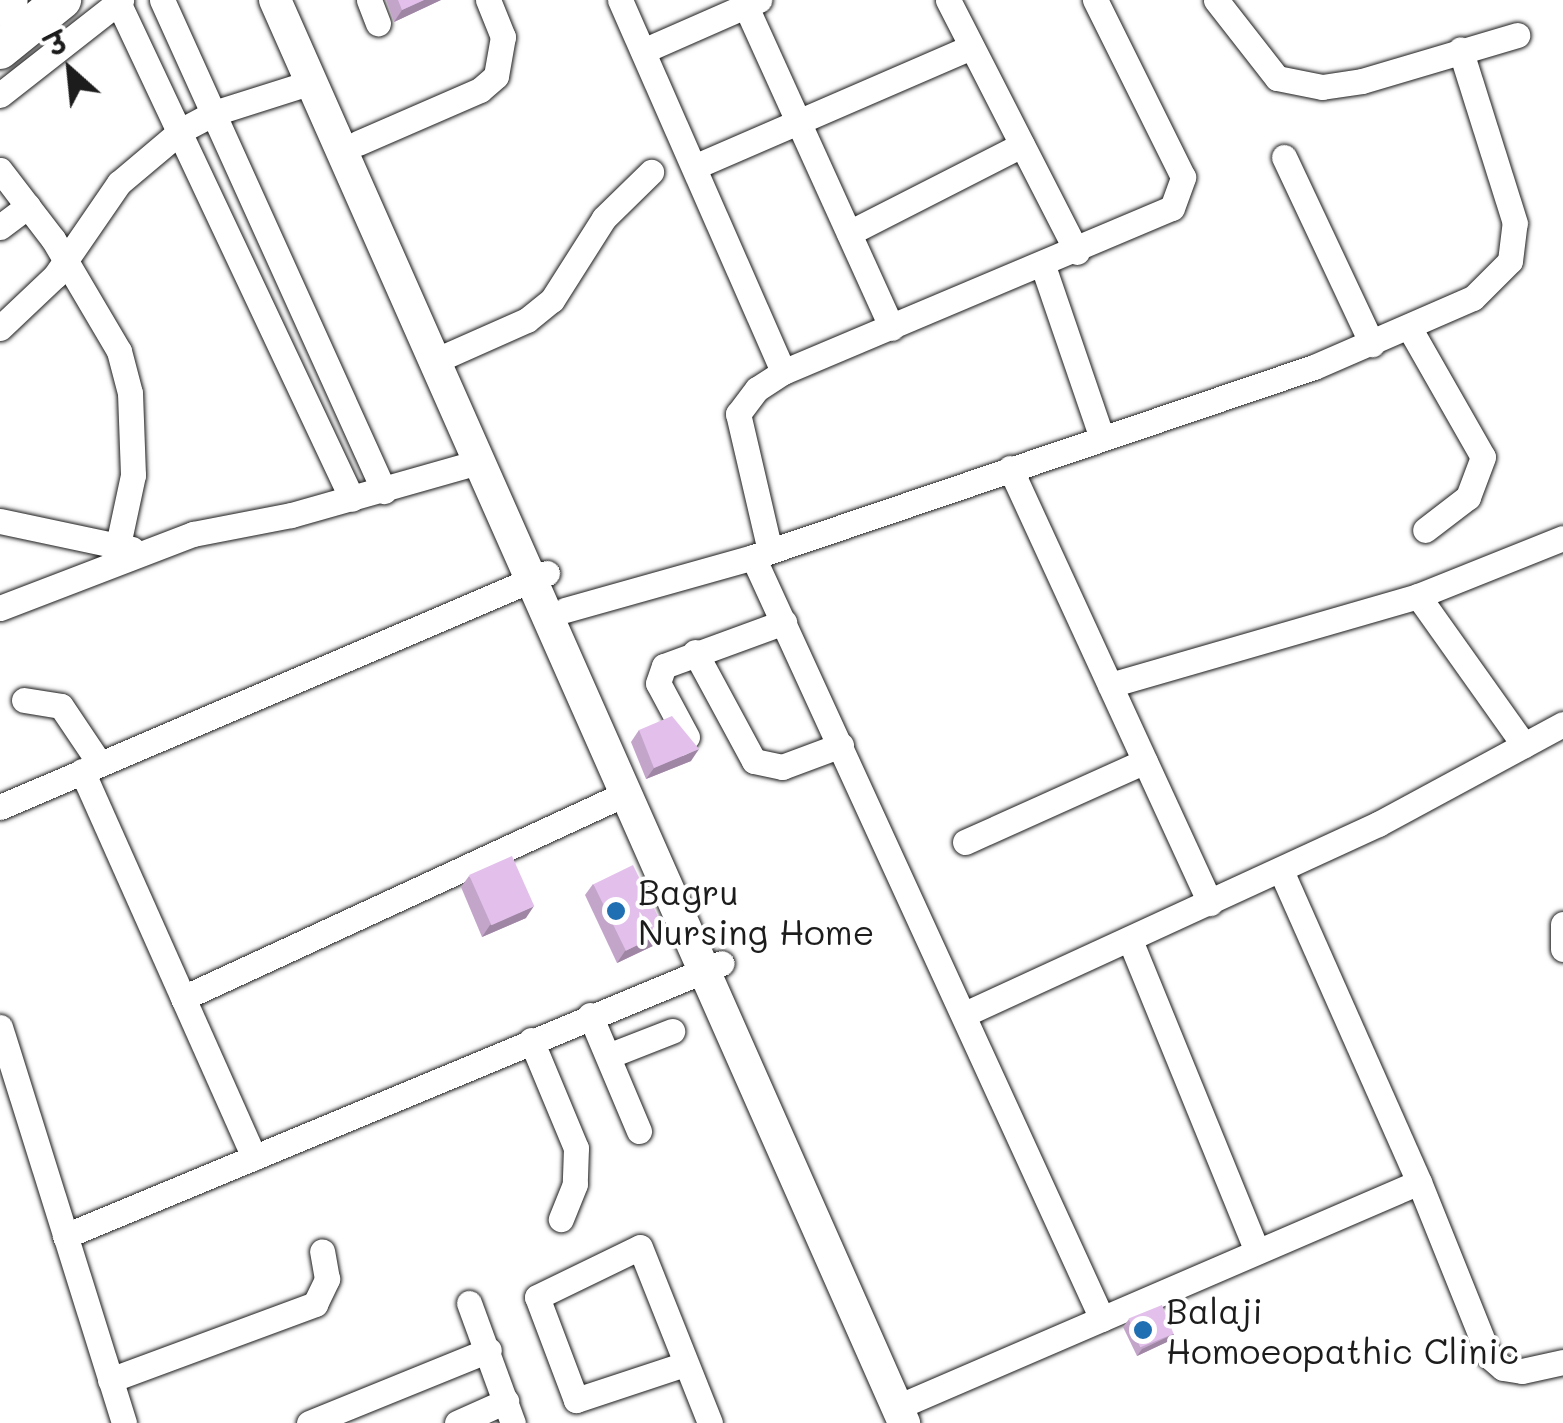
<!DOCTYPE html>
<meta charset="utf-8">
<style>
body{margin:0}
#map{position:relative;width:1563px;height:1423px;overflow:hidden;background:#fff;font-family:Mali,"Playpen Sans Deva",sans-serif}
div>[style]{position:absolute}
.roads{filter:drop-shadow(0 0 2px #1c1c1c) drop-shadow(0 0 2px #1c1c1c)}
.minor>*{height:25px;margin:-12.5px;padding:0 12.5px;transform-origin:12.5px;border-radius:12.5px;background:#fff}
.major>*{height:32px;margin:-16px;padding:0 16px;transform-origin:16px;border-radius:16px;background:#fff}
.highway>*{height:38px;margin:-19px;padding:0 19px;transform-origin:19px;border-radius:19px;background:#fff}
.wall>*{inset:0;background:#c3a5ca}
.shaded-wall>*{inset:0;background:#9f86a4}
.building>*{inset:0;background:#e3c0eb;transform-origin:0 0}
.dots>*{width:28px;height:28px;translate:-50% -50%;box-sizing:border-box;border:5px solid #fff;border-radius:50%}
span{translate:-50% -50%;white-space:nowrap;text-align:center;line-height:1.15;-webkit-text-stroke:8px #fff;paint-order:stroke}
.poi-label{font-size:35px;color:#1c1c1c}
.left{translate:0 -50%;text-align:left}
.north{position:absolute;left:20px;top:20px;width:100px;height:100px;-webkit-text-stroke:8px #fff;paint-order:stroke;rotate:333deg;font-size:28px;font-weight:700;line-height:40px;text-align:center;color:#1c1c1c}
.north::after{content:'';display:block;margin:auto;width:35px;height:45px;background:#1c1c1c;clip-path:polygon(50% 0,100% 100%,50% 72%,0 100%)}
</style>
<div id="map">
<div class="roads">
<div class="minor">
<i style="left:162px;top:0;width:539px;rotate:65.67deg"></i>
<i style="left:369px;top:0;width:25px;rotate:69deg"></i>
<i style="left:620px;top:0;width:406px;rotate:66.3deg"></i>
<i style="left:783px;top:372px;width:422px;rotate:-22.9deg"></i>
<i style="left:1172px;top:208px;width:33px;rotate:-70deg"></i>
<i style="left:1183px;top:177px;width:198px;rotate:-116.4deg"></i>
<i style="left:743px;top:0;width:360px;rotate:65.6deg"></i>
<i style="left:948px;top:0;width:283px;rotate:62.9deg"></i>
<i style="left:1216px;top:0;width:99px;rotate:52deg"></i>
<i style="left:1277px;top:78px;width:46px;rotate:11.3deg"></i>
<i style="left:1322px;top:87px;width:40px;rotate:-8.5deg"></i>
<i style="left:1362px;top:81px;width:162px;rotate:-16.5deg"></i>
<i style="left:118px;top:2px;width:549px;rotate:64.79deg"></i>
<i style="left:643px;top:51px;width:127px;rotate:-23.7deg"></i>
<i style="left:0;top:95px;width:154px;rotate:-38.1deg"></i>
<i style="left:358px;top:143px;width:133px;rotate:-23.5deg"></i>
<i style="left:480px;top:90px;width:21px;rotate:-41deg"></i>
<i style="left:496px;top:76px;width:40px;rotate:-80deg"></i>
<i style="left:503px;top:37px;width:40px;rotate:-112deg"></i>
<i style="left:1284px;top:157px;width:207px;rotate:64.8deg"></i>
<i style="left:694px;top:167px;width:302px;rotate:-23.4deg"></i>
<i style="left:0;top:170px;width:87px;rotate:52.5deg"></i>
<i style="left:53px;top:239px;width:130px;rotate:59.5deg"></i>
<i style="left:119px;top:351px;width:43px;rotate:75.3deg"></i>
<i style="left:130px;top:393px;width:82px;rotate:87.9deg"></i>
<i style="left:133px;top:475px;width:72px;rotate:102.1deg"></i>
<i style="left:0;top:227px;width:35px;rotate:-37deg"></i>
<i style="left:849px;top:233px;width:194px;rotate:-27deg"></i>
<i style="left:1043px;top:266px;width:182px;rotate:71.1deg"></i>
<i style="left:0;top:328px;width:76px;rotate:-43.4deg"></i>
<i style="left:55px;top:276px;width:113px;rotate:-55.5deg"></i>
<i style="left:119px;top:183px;width:82px;rotate:-40.1deg"></i>
<i style="left:182px;top:130px;width:36px;rotate:-28deg"></i>
<i style="left:214px;top:113px;width:103px;rotate:-17.6deg"></i>
<i style="left:1410px;top:329px;width:147px;rotate:60.3deg"></i>
<i style="left:1483px;top:457px;width:43px;rotate:110.6deg"></i>
<i style="left:1468px;top:497px;width:54px;rotate:142.5deg"></i>
<i style="left:448px;top:355px;width:86px;rotate:-23.9deg"></i>
<i style="left:527px;top:320px;width:32px;rotate:-39deg"></i>
<i style="left:552px;top:300px;width:97px;rotate:-57.6deg"></i>
<i style="left:604px;top:218px;width:66px;rotate:-44.4deg"></i>
<i style="left:1010px;top:468px;width:479px;rotate:65.3deg"></i>
<i style="left:0;top:521px;width:135px;rotate:12deg"></i>
<i style="left:770px;top:551px;width:141px;rotate:-103.1deg"></i>
<i style="left:738px;top:414px;width:31px;rotate:-53deg"></i>
<i style="left:757px;top:389px;width:31px;rotate:-33deg"></i>
<i style="left:753px;top:557px;width:838px;rotate:65.39deg"></i>
<i style="left:1418px;top:596px;width:183px;rotate:54.6deg"></i>
<i style="left:0;top:608px;width:207px;rotate:-21deg"></i>
<i style="left:193px;top:534px;width:100px;rotate:-11deg"></i>
<i style="left:291px;top:515px;width:194px;rotate:-15.8deg"></i>
<i style="left:565px;top:610px;width:195px;rotate:-15.7deg"></i>
<i style="left:753px;top:557px;width:592px;rotate:-18.71deg"></i>
<i style="left:1314px;top:367px;width:173px;rotate:-23.5deg"></i>
<i style="left:1473px;top:298px;width:52px;rotate:-45deg"></i>
<i style="left:1510px;top:261px;width:38px;rotate:-83deg"></i>
<i style="left:1515px;top:223px;width:182px;rotate:-107.5deg"></i>
<i style="left:695px;top:652px;width:124px;rotate:61.6deg"></i>
<i style="left:754px;top:761px;width:29px;rotate:12deg"></i>
<i style="left:782px;top:767px;width:63px;rotate:-20.4deg"></i>
<i style="left:1110px;top:685px;width:321px;rotate:-16.1deg"></i>
<i style="left:1418px;top:596px;width:156px;rotate:-21.8deg"></i>
<i style="left:24px;top:700px;width:37px;rotate:9deg"></i>
<i style="left:61px;top:706px;width:70px;rotate:56.1deg"></i>
<i style="left:687px;top:737px;width:61px;rotate:-118.2deg"></i>
<i style="left:658px;top:683px;width:18px;rotate:-71deg"></i>
<i style="left:664px;top:666px;width:128px;rotate:-20.1deg"></i>
<i style="left:82px;top:771px;width:423px;rotate:66deg"></i>
<i style="left:0;top:807px;width:595px;rotate:-23.16deg"></i>
<i style="left:965px;top:842px;width:197px;rotate:-24.2deg"></i>
<i style="left:1563px;top:924px;width:25px;rotate:90deg"></i>
<i style="left:1130px;top:940px;width:336px;rotate:67.8deg"></i>
<i style="left:183px;top:998px;width:490px;rotate:-24.8deg"></i>
<i style="left:965px;top:1014px;width:455px;rotate:-24.7deg"></i>
<i style="left:1378px;top:824px;width:210px;rotate:-28.4deg"></i>
<i style="left:590px;top:1015px;width:126px;rotate:67.1deg"></i>
<i style="left:0;top:1027px;width:415px;rotate:72.6deg"></i>
<i style="left:531px;top:1040px;width:117px;rotate:67.4deg"></i>
<i style="left:576px;top:1148px;width:36px;rotate:92deg"></i>
<i style="left:575px;top:1184px;width:38px;rotate:112deg"></i>
<i style="left:608px;top:1056px;width:69px;rotate:-21.3deg"></i>
<i style="left:1419px;top:1182px;width:188px;rotate:68.1deg"></i>
<i style="left:1489px;top:1356px;width:18px;rotate:41deg"></i>
<i style="left:1503px;top:1368px;width:19px;rotate:9deg"></i>
<i style="left:1522px;top:1371px;width:42px;rotate:-12.4deg"></i>
<i style="left:65px;top:1236px;width:711px;rotate:-22.56deg"></i>
<i style="left:469px;top:1303px;width:128px;rotate:69.9deg"></i>
<i style="left:685px;top:1364px;width:115px;rotate:161.7deg"></i>
<i style="left:576px;top:1400px;width:110px;rotate:-110.7deg"></i>
<i style="left:537px;top:1297px;width:114px;rotate:-25.9deg"></i>
<i style="left:640px;top:1247px;width:189px;rotate:68.3deg"></i>
<i style="left:110px;top:1380px;width:219px;rotate:-20.3deg"></i>
<i style="left:315px;top:1304px;width:28px;rotate:-64deg"></i>
<i style="left:327px;top:1279px;width:28px;rotate:-100deg"></i>
<i style="left:909px;top:1402px;width:555px;rotate:-23.33deg"></i>
<i style="left:1419px;top:1182px;width:341px;rotate:-113.9deg"></i>
<i style="left:309px;top:1423px;width:194px;rotate:-22.1deg"></i>
<i style="left:457px;top:1423px;width:54px;rotate:-24.2deg"></i>
</div>
<div class="major">
<i style="left:275px;top:0;width:1556px;rotate:66.15deg"></i>
</div>
<div class="highway">
<i style="left:0;top:7px;width:11px;rotate:-38deg"></i>
<i style="left:0;top:50px;width:80px;rotate:-38.9deg"></i>
</div>
</div>
<div class="wall">
<i style="clip-path:polygon(386px 0,441px 0,394px 22px)"></i>
<i style="clip-path:polygon(639px 730px,691px 761px,646px 779px,631px 742px)"></i>
<i style="clip-path:polygon(469px 876px,526px 918px,482px 937px,461px 887px)"></i>
<i style="clip-path:polygon(593px 884px,657px 944px,617px 963px,585px 895px)"></i>
<i style="clip-path:polygon(1129px 1319px,1174px 1334px,1169px 1341px,1137px 1356px,1123px 1327px)"></i>
</div>
<div class="shaded-wall">
<i style="clip-path:polygon(424px 0,441px 0,394px 22px,402px 10px)"></i>
<i style="clip-path:polygon(699px 749px,691px 761px,646px 779px,654px 768px)"></i>
<i style="clip-path:polygon(534px 906px,526px 918px,482px 937px,490px 925px)"></i>
<i style="clip-path:polygon(665px 932px,657px 944px,617px 963px,625px 951px)"></i>
<i style="clip-path:polygon(1174px 1334px,1169px 1341px,1137px 1356px,1142px 1349px)"></i>
</div>
<div class="building">
<i style="clip-path:polygon(398px 0,424px 0,402px 10px)"></i>
<i style="clip-path:polygon(672px 716px,699px 749px,654px 768px,639px 730px)"></i>
<i style="left:512px;top:856px;width:55px;height:47px;rotate:66deg"></i>
<i style="left:633px;top:865px;width:74px;height:44px;rotate:64deg"></i>
<i style="left:1162px;top:1305px;width:31px;height:36px;rotate:68deg"></i>
</div>
<div class="dots">
<i style="left:616px;top:911px;background:#1f6fb2"></i>
<i style="left:1143px;top:1330px;background:#1f6fb2"></i>
</div>
<div class="poi-label">
<span class="left" style="left:638px;top:911px">Bagru<br>Nursing Home</span>
<span class="left" style="left:1166px;top:1330px">Balaji<br>Homoeopathic Clinic</span>
</div>
<div class="north">उ</div>
</div>
